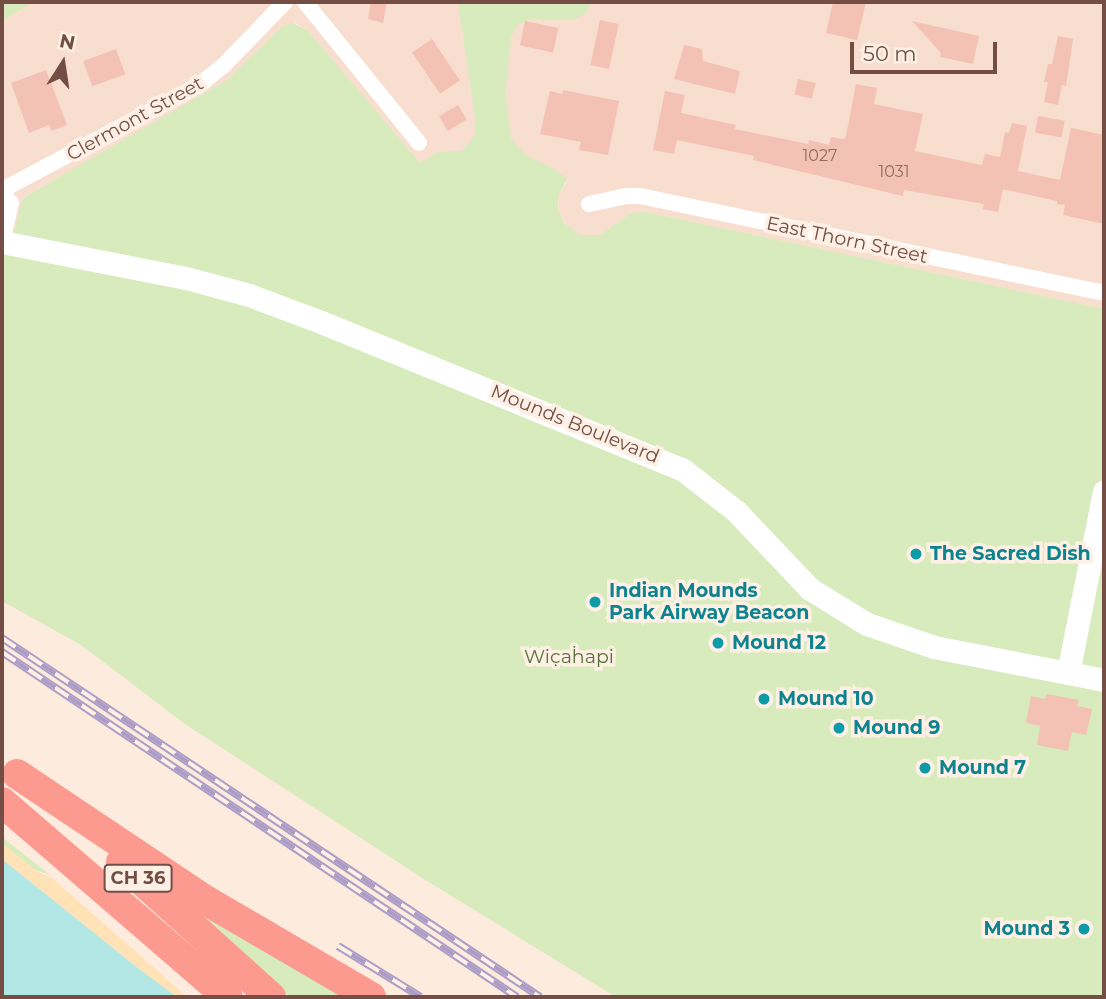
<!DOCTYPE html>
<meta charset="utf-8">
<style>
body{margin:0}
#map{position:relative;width:1106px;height:999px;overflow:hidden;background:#fdebde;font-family:Montserrat,sans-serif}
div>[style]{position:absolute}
.residential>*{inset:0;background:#f7decf}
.green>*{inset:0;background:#d7ebbc}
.sand>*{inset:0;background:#ffe2b6}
.water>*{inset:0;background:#b2e7e6}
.building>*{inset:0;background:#f4c2b4;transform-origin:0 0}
.street>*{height:16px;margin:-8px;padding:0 8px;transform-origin:8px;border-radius:8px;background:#fff}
.secondary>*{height:23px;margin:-11.5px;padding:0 11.5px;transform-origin:11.5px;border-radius:11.5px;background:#fff}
.highway>*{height:30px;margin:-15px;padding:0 15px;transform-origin:15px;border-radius:15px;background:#fc9a90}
.rail>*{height:8px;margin-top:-4px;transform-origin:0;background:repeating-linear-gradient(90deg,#fff0e5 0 16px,#ac9dc6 0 32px);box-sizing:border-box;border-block:2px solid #ac9dc6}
.dots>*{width:19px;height:19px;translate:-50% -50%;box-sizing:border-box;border:4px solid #fff0e5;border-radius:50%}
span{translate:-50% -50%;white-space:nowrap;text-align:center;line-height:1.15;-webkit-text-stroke:7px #fff0e5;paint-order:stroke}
.number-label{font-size:16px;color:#946b61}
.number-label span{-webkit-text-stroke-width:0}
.shield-label span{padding:2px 5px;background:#fff0e5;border:2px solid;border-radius:5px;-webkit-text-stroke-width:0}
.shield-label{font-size:18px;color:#744e45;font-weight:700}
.street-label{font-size:19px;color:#744e45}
.culture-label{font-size:19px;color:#0d838f;font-weight:700}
.left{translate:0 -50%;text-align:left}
.right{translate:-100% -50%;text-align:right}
.park-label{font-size:19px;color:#56743a}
.frame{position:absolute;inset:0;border:4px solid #744e45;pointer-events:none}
.north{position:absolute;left:28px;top:28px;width:70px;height:70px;-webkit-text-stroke:5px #fff0e5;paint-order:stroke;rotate:12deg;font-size:19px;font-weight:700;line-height:28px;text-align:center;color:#744e45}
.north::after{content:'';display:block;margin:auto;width:24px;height:32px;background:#744e45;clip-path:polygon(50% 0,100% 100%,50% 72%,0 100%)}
.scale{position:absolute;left:850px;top:42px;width:147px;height:32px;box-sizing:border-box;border:4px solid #744e45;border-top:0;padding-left:9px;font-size:21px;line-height:24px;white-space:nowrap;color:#744e45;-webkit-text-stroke:5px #fff0e5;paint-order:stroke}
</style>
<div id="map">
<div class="residential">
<i style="clip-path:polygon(2px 2px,1104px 2px,1104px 309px,646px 212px,631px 213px,600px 235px,580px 235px,569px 229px,559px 213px,558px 197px,567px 181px,419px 164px,307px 30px,295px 23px,280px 28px,223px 84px,203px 99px,25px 196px,23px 198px,27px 233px,2px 227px)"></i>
</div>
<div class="green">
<i style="clip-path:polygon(2px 2px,33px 2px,2px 21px)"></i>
<i style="clip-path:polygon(458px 2px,591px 2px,585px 14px,573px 20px,532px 19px,518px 24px,511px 37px,505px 93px,511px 139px,527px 156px,551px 167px,567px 179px,558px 197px,558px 209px,564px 223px,580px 235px,600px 235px,631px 213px,646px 212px,1104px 309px,1104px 997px,616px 997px,424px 879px,185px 724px,81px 645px,2px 601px,2px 227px,15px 230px,23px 198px,227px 80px,280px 28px,292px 23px,307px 30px,420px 163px,438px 152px,462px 151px,475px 135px,475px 117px)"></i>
<i style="clip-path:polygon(2px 837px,50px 875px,33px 869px,2px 843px)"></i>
<i style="clip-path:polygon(207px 910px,353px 997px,290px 997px,202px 918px)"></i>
</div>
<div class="sand">
<i style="clip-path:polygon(2px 843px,38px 872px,52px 878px,187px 997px,177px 997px,158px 984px,2px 859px)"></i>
</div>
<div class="water">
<i style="clip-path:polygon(2px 859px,139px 969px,177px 997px,2px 997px)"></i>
</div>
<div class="building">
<i style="clip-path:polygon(371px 2px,387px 2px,383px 23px,368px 19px)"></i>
<i style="clip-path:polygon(833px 2px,866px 2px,857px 40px,826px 33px)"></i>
<i style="left:600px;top:20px;width:19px;height:46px;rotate:12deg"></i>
<i style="left:525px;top:21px;width:34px;height:25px;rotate:12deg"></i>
<i style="clip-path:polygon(912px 21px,979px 36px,973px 64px,940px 57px,941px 53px)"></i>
<i style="clip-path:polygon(1058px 36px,1073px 39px,1066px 86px,1062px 85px,1058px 105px,1044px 102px,1048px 82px,1044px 82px,1048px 64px,1052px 64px)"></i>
<i style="left:432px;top:39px;width:50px;height:24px;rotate:56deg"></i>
<i style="clip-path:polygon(684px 45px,702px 49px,703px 61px,740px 71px,735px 94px,674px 79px)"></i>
<i style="left:116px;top:49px;width:27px;height:35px;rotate:70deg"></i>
<i style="clip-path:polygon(46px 70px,67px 125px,51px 131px,49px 125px,29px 133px,11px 83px)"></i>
<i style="left:798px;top:79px;width:18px;height:16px;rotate:13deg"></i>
<i style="clip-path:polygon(856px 84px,877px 88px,874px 104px,923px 114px,915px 151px,982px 165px,985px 154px,1000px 157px,1005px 132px,1009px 133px,1012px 123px,1027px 126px,1018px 171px,1060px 180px,1071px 128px,1104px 135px,1104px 224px,1063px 215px,1065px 205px,1057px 204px,1057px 201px,1003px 189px,998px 212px,983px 209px,984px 204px,904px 190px,903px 196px,753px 160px,754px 156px,677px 140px,674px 154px,653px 150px,665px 91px,685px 95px,681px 113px,736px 125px,735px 129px,808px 144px,809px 140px,829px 145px,831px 137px,844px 139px,846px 136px)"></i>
<i style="clip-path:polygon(563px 90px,619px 101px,608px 155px,579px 150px,581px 142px,540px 134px,550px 91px,562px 94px)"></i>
<i style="left:458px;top:105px;width:17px;height:22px;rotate:59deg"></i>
<i style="left:1038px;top:116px;width:27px;height:17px;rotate:10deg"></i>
<i style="clip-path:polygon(1047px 694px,1079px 700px,1077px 706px,1092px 709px,1086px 735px,1072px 732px,1068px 751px,1037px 745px,1040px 726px,1026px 723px,1031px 696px,1045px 699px)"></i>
</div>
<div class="street">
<i style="left:305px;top:2px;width:181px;rotate:51deg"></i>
<i style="left:2px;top:190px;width:222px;rotate:-28deg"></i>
<i style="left:198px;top:86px;width:32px;rotate:-39deg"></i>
<i style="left:223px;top:66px;width:89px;rotate:-45.9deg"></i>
<i style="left:2px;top:193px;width:13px;rotate:48deg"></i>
<i style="left:11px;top:203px;width:40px;rotate:103deg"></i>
<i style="left:589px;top:204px;width:40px;rotate:-12deg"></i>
<i style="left:628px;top:196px;width:12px"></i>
<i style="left:640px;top:196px;width:474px;rotate:11.8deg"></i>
</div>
<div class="secondary">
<i style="left:2px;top:242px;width:187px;rotate:11.1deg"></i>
<i style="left:186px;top:278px;width:65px;rotate:15.1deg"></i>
<i style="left:249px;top:295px;width:77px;rotate:20.6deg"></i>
<i style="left:321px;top:322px;width:390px;rotate:22.2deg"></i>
<i style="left:682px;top:469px;width:68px;rotate:37.9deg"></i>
<i style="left:736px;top:511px;width:108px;rotate:46.5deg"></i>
<i style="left:810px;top:589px;width:67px;rotate:31.6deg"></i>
<i style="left:867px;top:624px;width:71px;rotate:18.9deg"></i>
<i style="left:934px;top:647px;width:173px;rotate:11deg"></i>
<i style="left:1068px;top:673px;width:185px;rotate:-78.8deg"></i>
</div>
<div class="highway">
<i style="left:17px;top:774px;width:229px;rotate:33.8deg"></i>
<i style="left:207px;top:901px;width:190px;rotate:30.3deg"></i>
<i style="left:2px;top:802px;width:298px;rotate:40.8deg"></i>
<i style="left:121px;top:862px;width:202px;rotate:42deg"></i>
</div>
<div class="rail">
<i style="left:2px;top:638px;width:647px;rotate:33.71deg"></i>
<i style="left:2px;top:652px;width:620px;rotate:33.82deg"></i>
<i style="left:338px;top:946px;width:97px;rotate:31.6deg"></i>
</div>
<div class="dots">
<i style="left:916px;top:554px;background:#0f9aa8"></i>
<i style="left:595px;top:602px;background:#0f9aa8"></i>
<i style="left:718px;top:643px;background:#0f9aa8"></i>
<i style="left:764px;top:699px;background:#0f9aa8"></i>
<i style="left:839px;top:728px;background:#0f9aa8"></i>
<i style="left:925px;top:768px;background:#0f9aa8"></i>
<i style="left:1084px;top:929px;background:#0f9aa8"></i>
</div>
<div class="number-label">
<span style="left:820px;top:156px">1027</span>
<span style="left:894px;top:172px">1031</span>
</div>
<div class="shield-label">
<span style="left:138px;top:878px">CH 36</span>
</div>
<div class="street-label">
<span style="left:135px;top:119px;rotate:-29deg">Clermont Street</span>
<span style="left:847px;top:240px;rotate:12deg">East Thorn Street</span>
<span style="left:575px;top:424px;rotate:22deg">Mounds Boulevard</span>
</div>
<div class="culture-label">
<span class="left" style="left:930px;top:554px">The Sacred Dish</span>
<span class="left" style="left:609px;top:602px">Indian Mounds<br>Park Airway Beacon</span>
<span class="left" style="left:732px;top:643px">Mound 12</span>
<span class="left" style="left:778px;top:699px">Mound 10</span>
<span class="left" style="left:853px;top:728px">Mound 9</span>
<span class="left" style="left:939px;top:768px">Mound 7</span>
<span class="right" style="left:1070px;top:929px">Mound 3</span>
</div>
<div class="park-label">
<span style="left:569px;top:657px">Wic̣aḣapi</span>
</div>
<div class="frame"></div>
<div class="north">N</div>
<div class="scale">50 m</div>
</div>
